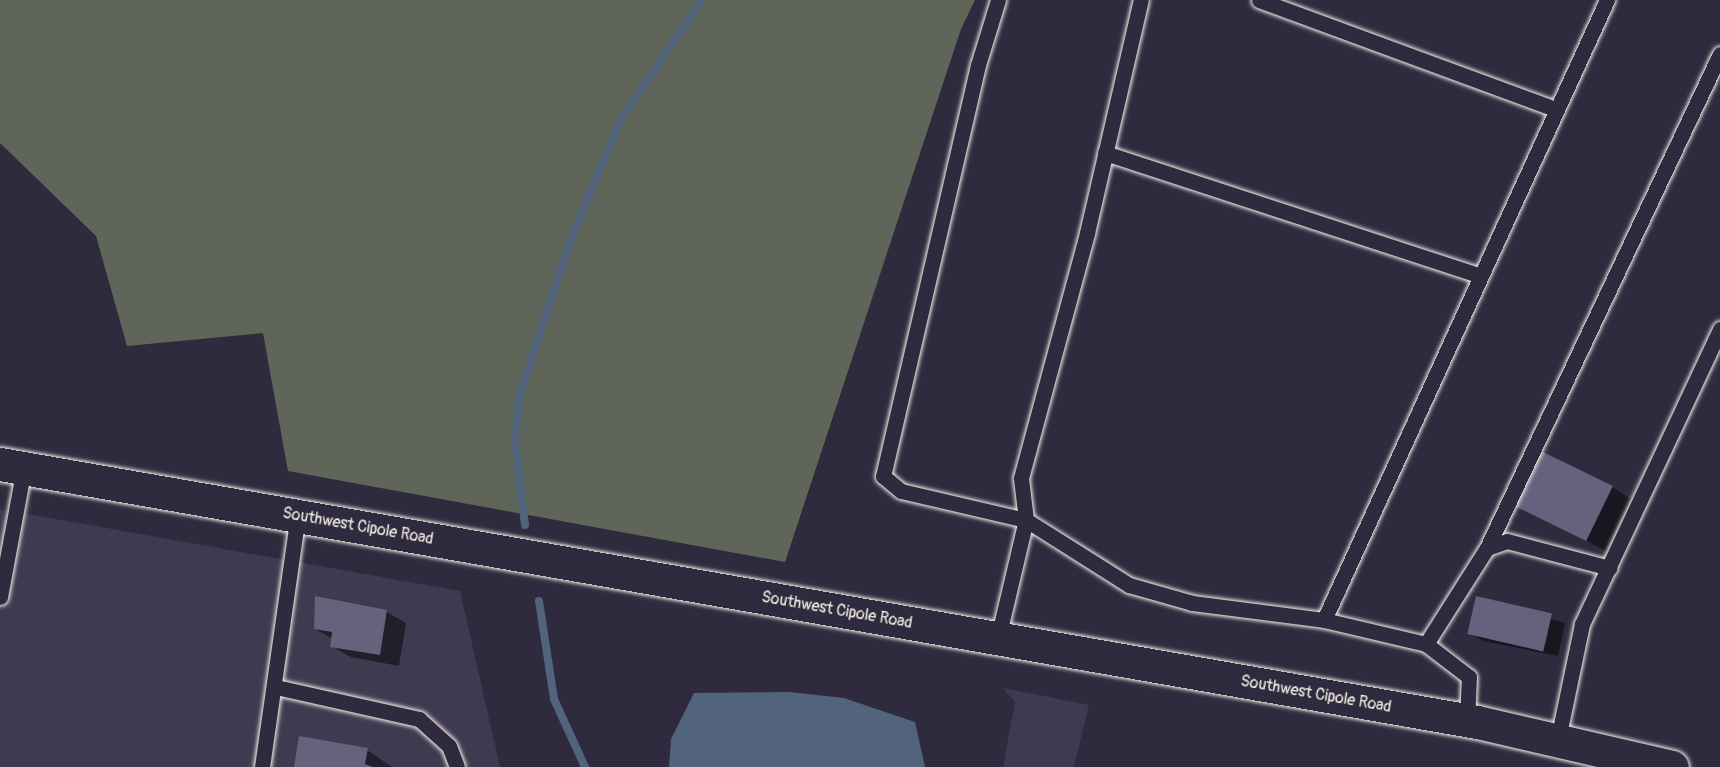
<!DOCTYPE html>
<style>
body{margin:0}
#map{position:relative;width:1720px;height:767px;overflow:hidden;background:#2f2a3d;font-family:Pangolin,sans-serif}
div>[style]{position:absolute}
.built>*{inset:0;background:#403a50}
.green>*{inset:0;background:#5f6659}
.water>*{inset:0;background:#51647c}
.shadow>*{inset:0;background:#0007}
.stream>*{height:8px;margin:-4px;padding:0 4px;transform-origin:4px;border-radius:4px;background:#51647c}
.building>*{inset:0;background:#67617e;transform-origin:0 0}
.roads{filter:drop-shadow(0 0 2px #f4f1e8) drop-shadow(0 0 2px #f4f1e8)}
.service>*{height:15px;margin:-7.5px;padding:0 7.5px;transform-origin:7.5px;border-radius:7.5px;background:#2f2a3d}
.tertiary>*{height:33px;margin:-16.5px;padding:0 16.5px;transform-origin:16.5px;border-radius:16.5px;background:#2f2a3d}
span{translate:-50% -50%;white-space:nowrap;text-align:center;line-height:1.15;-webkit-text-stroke:4.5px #2f2a3d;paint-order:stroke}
.street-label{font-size:16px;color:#f4f1e8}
</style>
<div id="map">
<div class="built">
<i style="clip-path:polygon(0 509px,460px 591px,500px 767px,0 767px)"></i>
<i style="clip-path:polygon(1003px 688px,1089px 705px,1074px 767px,1003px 767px,1015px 702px)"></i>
</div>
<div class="green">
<i style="clip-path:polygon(0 0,975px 0,961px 29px,785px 562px,288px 471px,263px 333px,127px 346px,96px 236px,0 143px)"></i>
</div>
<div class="water">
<i style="clip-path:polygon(789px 692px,844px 698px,915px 722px,925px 767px,669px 767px,671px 739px,694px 693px)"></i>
</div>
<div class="shadow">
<i style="clip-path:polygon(1612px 487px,1631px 499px,1606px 551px,1516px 505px)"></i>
<i style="clip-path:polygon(316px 598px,387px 612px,406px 623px,399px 666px,351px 657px,331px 646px,333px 639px,315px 629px)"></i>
<i style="clip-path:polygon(1477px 598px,1565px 623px,1558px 656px,1483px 641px,1469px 633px)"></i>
<i style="clip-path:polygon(367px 750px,392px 767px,295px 767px)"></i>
</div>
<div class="stream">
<i style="left:525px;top:525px;width:85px;rotate:-96.8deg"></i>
<i style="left:515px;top:441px;width:44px;rotate:-84.8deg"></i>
<i style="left:519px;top:397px;width:169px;rotate:-71.8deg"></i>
<i style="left:572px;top:236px;width:127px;rotate:-67.3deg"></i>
<i style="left:621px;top:119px;width:144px;rotate:-55.8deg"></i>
<i style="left:539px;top:601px;width:99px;rotate:81.3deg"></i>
<i style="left:554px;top:699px;width:75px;rotate:65.5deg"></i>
</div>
<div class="building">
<i style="left:1541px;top:451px;width:80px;height:61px;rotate:26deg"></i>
<i style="clip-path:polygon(315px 596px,387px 610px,380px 655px,330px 647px,332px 632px,314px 629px)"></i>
<i style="left:1476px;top:596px;width:78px;height:39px;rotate:13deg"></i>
<i style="clip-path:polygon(299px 736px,368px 748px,365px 764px,373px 767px,294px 767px)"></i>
</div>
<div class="roads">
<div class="service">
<i style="left:998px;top:0;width:68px;rotate:107.1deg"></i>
<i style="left:978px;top:65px;width:422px;rotate:103deg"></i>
<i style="left:883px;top:476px;width:23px;rotate:40deg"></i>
<i style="left:901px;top:491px;width:128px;rotate:13.1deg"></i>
<i style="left:1026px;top:520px;width:42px;rotate:-96.8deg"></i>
<i style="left:1021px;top:478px;width:254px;rotate:-74.9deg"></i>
<i style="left:1087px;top:233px;width:239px;rotate:-77deg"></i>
<i style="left:1259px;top:0;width:315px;rotate:20.2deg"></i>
<i style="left:1105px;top:153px;width:392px;rotate:18.1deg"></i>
<i style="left:1487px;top:548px;width:546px;rotate:-64.75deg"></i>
<i style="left:0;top:597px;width:131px;rotate:-79.5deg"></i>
<i style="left:1324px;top:620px;width:105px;rotate:13.2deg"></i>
<i style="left:1426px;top:644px;width:114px;rotate:-57.6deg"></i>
<i style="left:1487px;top:548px;width:21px;rotate:-19deg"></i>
<i style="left:1507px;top:541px;width:106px;rotate:14.8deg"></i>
<i style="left:998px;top:638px;width:121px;rotate:-76.7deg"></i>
<i style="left:1026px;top:520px;width:122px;rotate:32.3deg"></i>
<i style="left:1129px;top:585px;width:66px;rotate:15.9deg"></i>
<i style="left:1192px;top:603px;width:133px;rotate:7.3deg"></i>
<i style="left:1324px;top:620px;width:682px;rotate:-65.47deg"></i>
<i style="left:1426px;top:644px;width:54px;rotate:37.5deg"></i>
<i style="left:1469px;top:677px;width:43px;rotate:92.7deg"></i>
<i style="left:276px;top:687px;width:147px;rotate:12.6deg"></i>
<i style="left:419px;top:719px;width:40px;rotate:42deg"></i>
<i style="left:449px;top:746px;width:22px;rotate:69deg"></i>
<i style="left:1558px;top:739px;width:117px;rotate:-78.2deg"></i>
<i style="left:1582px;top:624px;width:326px;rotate:-64.9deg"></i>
<i style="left:262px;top:767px;width:255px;rotate:-81.9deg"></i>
</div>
<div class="tertiary">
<i style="left:0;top:464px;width:1499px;rotate:9.91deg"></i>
<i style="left:1477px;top:722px;width:200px;rotate:13deg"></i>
</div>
</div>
<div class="street-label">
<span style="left:358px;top:526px;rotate:10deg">Southwest Cipole Road</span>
<span style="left:837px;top:610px;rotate:10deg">Southwest Cipole Road</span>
<span style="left:1316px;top:694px;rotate:10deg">Southwest Cipole Road</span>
</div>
</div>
